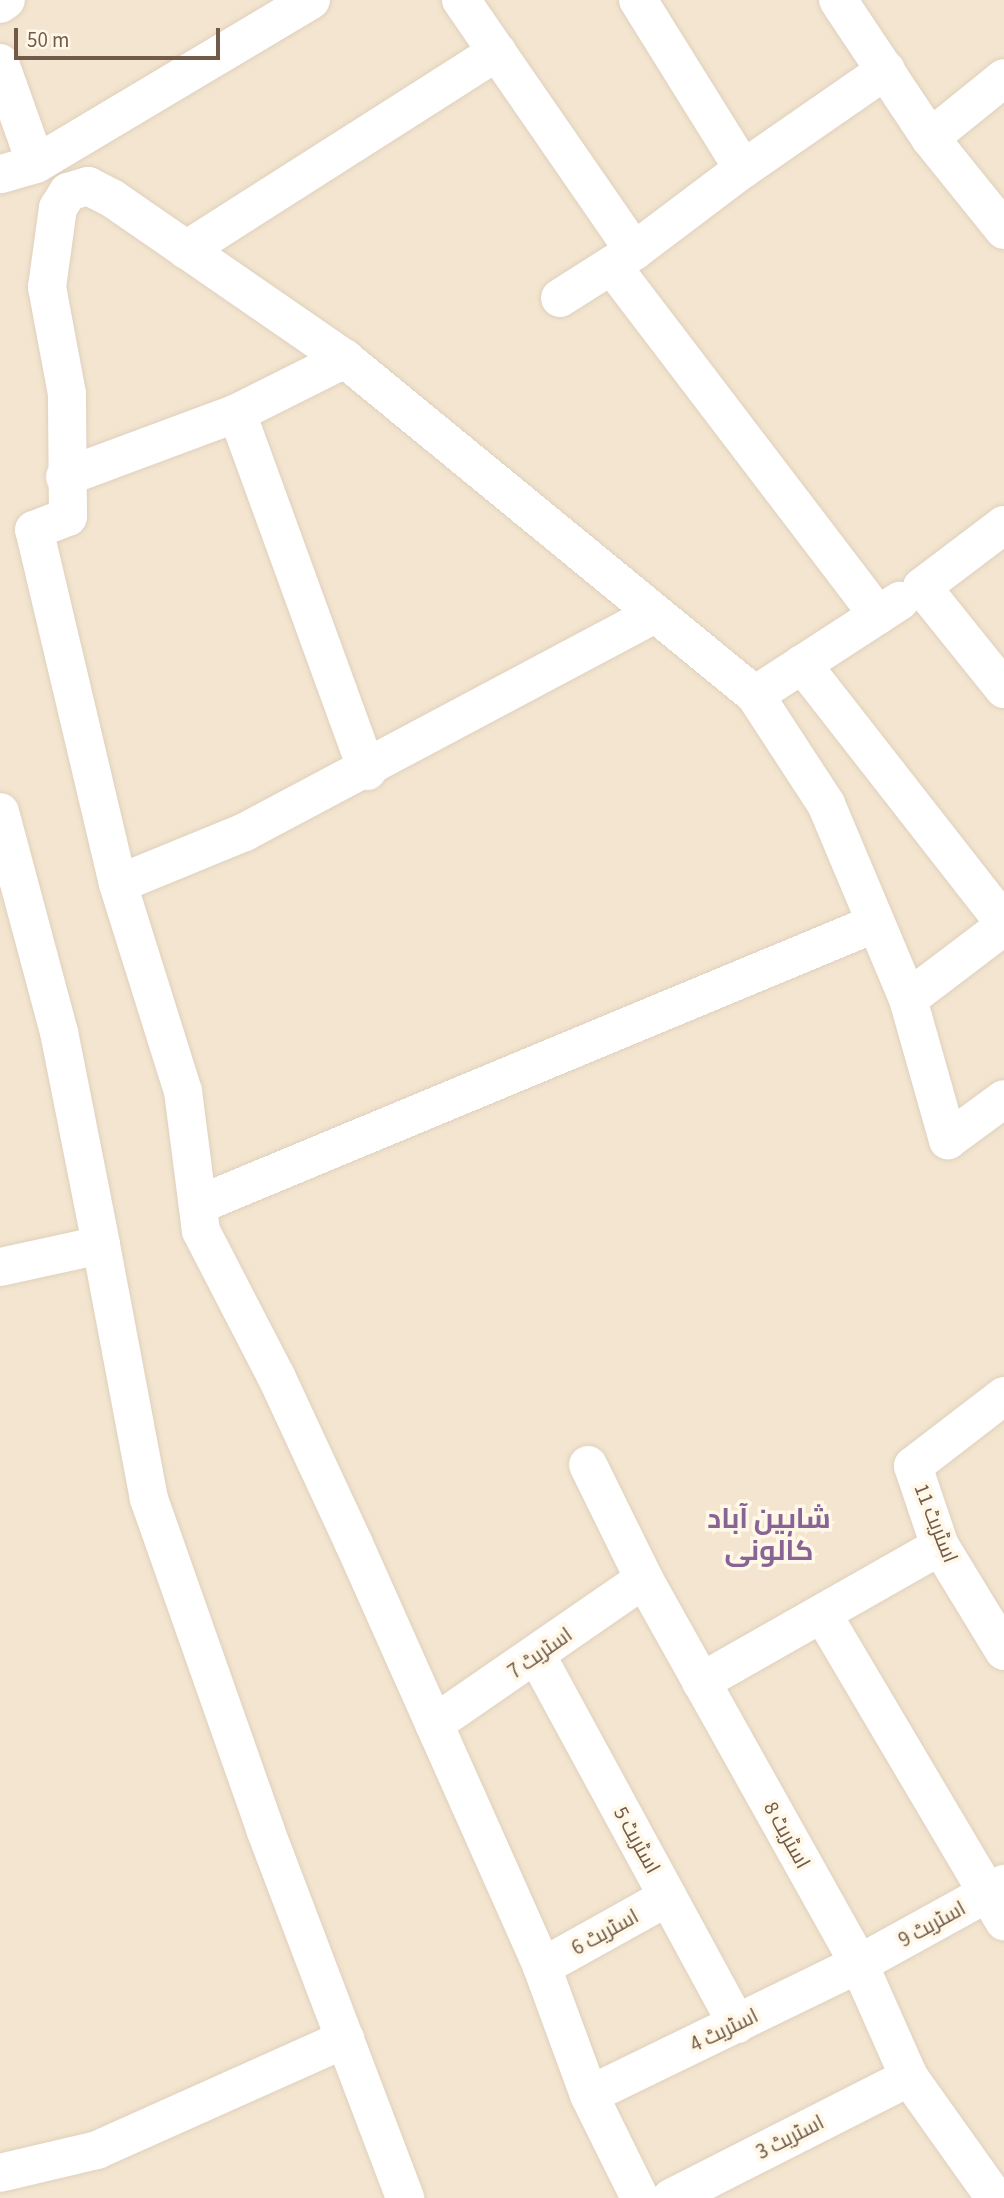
<!DOCTYPE html>
<meta charset="utf-8">
<style>
body{margin:0}
#map{position:relative;width:1004px;height:2198px;overflow:hidden;background:#fcf3e1;font-family:"Source Sans 3",Cairo,sans-serif}
div>[style]{position:absolute}
.residential>*{inset:0;background:#f3e5cf;transform-origin:0 0}
.roads{filter:drop-shadow(0 0 2px #dfd0bd) drop-shadow(0 0 2px #dfd0bd)}
.minor>*{height:38px;margin:-19px;padding:0 19px;transform-origin:19px;border-radius:19px;background:#fff}
span{translate:-50% -50%;white-space:nowrap;text-align:center;line-height:1.15;-webkit-text-stroke:7px #fff7e7;paint-order:stroke}
.street-label{font-size:21px;color:#725a48}
.district-label{font-size:28px;color:#886495;font-weight:700}
.scale{position:absolute;left:14px;top:28px;width:206px;height:32px;box-sizing:border-box;border:4px solid #725a48;border-top:0;padding-left:9px;font-size:21px;line-height:24px;white-space:nowrap;color:#725a48;-webkit-text-stroke:5px #fff7e7;paint-order:stroke}
</style>
<div id="map">
<div class="residential">
<i style="left:0;top:0;width:1004px;height:2198px"></i>
</div>
<div class="roads">
<div class="minor">
<i style="left:461px;top:0;width:305px;rotate:55.4deg"></i>
<i style="left:638px;top:0;width:199px;rotate:58.1deg"></i>
<i style="left:838px;top:0;width:166px;rotate:56.3deg"></i>
<i style="left:930px;top:138px;width:118px;rotate:51.2deg"></i>
<i style="left:0;top:4px;width:7px;rotate:-34deg"></i>
<i style="left:0;top:63px;width:107px;rotate:70.4deg"></i>
<i style="left:36px;top:164px;width:37px;rotate:164deg"></i>
<i style="left:930px;top:138px;width:95px;rotate:-39deg"></i>
<i style="left:36px;top:164px;width:320px;rotate:-30.8deg"></i>
<i style="left:186px;top:250px;width:369px;rotate:-32.5deg"></i>
<i style="left:612px;top:266px;width:439px;rotate:52.7deg"></i>
<i style="left:560px;top:298px;width:88px;rotate:-32.4deg"></i>
<i style="left:634px;top:251px;width:136px;rotate:-37deg"></i>
<i style="left:743px;top:169px;width:174px;rotate:-34.7deg"></i>
<i style="left:237px;top:413px;width:381px;rotate:70deg"></i>
<i style="left:65px;top:477px;width:184px;rotate:-20.4deg"></i>
<i style="left:237px;top:413px;width:121px;rotate:-26.6deg"></i>
<i style="left:1004px;top:525px;width:103px;rotate:142.9deg"></i>
<i style="left:922px;top:587px;width:131px;rotate:51.2deg"></i>
<i style="left:653px;top:615px;width:462px;rotate:152deg"></i>
<i style="left:245px;top:832px;width:137px;rotate:157.7deg"></i>
<i style="left:118px;top:884px;width:364px;rotate:-103.3deg"></i>
<i style="left:34px;top:530px;width:36px;rotate:-21deg"></i>
<i style="left:68px;top:517px;width:123px;rotate:-90.5deg"></i>
<i style="left:67px;top:394px;width:109px;rotate:-100.6deg"></i>
<i style="left:47px;top:287px;width:80px;rotate:-82.1deg"></i>
<i style="left:58px;top:208px;width:19px;rotate:-58deg"></i>
<i style="left:68px;top:192px;width:21px;rotate:-17deg"></i>
<i style="left:88px;top:186px;width:28px;rotate:27deg"></i>
<i style="left:113px;top:199px;width:282px;rotate:34.6deg"></i>
<i style="left:345px;top:359px;width:530px;rotate:39.34deg"></i>
<i style="left:755px;top:695px;width:130px;rotate:56.9deg"></i>
<i style="left:826px;top:804px;width:212px;rotate:67.2deg"></i>
<i style="left:908px;top:999px;width:147px;rotate:74.2deg"></i>
<i style="left:948px;top:1140px;width:69px;rotate:-36.2deg"></i>
<i style="left:802px;top:664px;width:328px;rotate:52deg"></i>
<i style="left:755px;top:695px;width:173px;rotate:-33deg"></i>
<i style="left:0;top:812px;width:228px;rotate:75deg"></i>
<i style="left:59px;top:1032px;width:217px;rotate:78.8deg"></i>
<i style="left:101px;top:1245px;width:103px;rotate:167.7deg"></i>
<i style="left:118px;top:884px;width:217px;rotate:72.6deg"></i>
<i style="left:183px;top:1091px;width:141px;rotate:82.7deg"></i>
<i style="left:201px;top:1231px;width:163px;rotate:62.7deg"></i>
<i style="left:276px;top:1376px;width:185px;rotate:65.1deg"></i>
<i style="left:354px;top:1544px;width:463px;rotate:66deg"></i>
<i style="left:542px;top:1967px;width:136px;rotate:69.8deg"></i>
<i style="left:589px;top:2095px;width:115px;rotate:63.7deg"></i>
<i style="left:908px;top:999px;width:121px;rotate:-37.2deg"></i>
<i style="left:198px;top:1205px;width:734px;rotate:-22.58deg"></i>
<i style="left:101px;top:1245px;width:258px;rotate:79.3deg"></i>
<i style="left:149px;top:1499px;width:350px;rotate:70.6deg"></i>
<i style="left:265px;top:1829px;width:395px;rotate:69.2deg"></i>
<i style="left:1004px;top:1396px;width:115px;rotate:142.4deg"></i>
<i style="left:913px;top:1466px;width:84px;rotate:71.4deg"></i>
<i style="left:940px;top:1546px;width:123px;rotate:58.6deg"></i>
<i style="left:588px;top:1465px;width:127px;rotate:63.8deg"></i>
<i style="left:644px;top:1579px;width:441px;rotate:60.8deg"></i>
<i style="left:859px;top:1964px;width:124px;rotate:66.1deg"></i>
<i style="left:909px;top:2077px;width:148px;rotate:54.6deg"></i>
<i style="left:823px;top:1615px;width:356px;rotate:59.4deg"></i>
<i style="left:537px;top:1656px;width:419px;rotate:61.5deg"></i>
<i style="left:701px;top:1682px;width:275px;rotate:-29.6deg"></i>
<i style="left:434px;top:1724px;width:255px;rotate:-34.6deg"></i>
<i style="left:542px;top:1967px;width:144px;rotate:-29.1deg"></i>
<i style="left:589px;top:2095px;width:300px;rotate:-25.9deg"></i>
<i style="left:859px;top:1964px;width:166px;rotate:-28.9deg"></i>
<i style="left:0;top:2173px;width:100px;rotate:-13.3deg"></i>
<i style="left:97px;top:2150px;width:272px;rotate:-24.1deg"></i>
<i style="left:671px;top:2198px;width:267px;rotate:-26.9deg"></i>
</div>
</div>
<div class="street-label">
<span style="left:936px;top:1523px;rotate:68deg">اسٹریٹ 11</span>
<span style="left:540px;top:1653px;rotate:-35deg">اسٹریٹ 7</span>
<span style="left:787px;top:1835px;rotate:61deg">اسٹریٹ 8</span>
<span style="left:637px;top:1840px;rotate:61deg">اسٹریٹ 5</span>
<span style="left:932px;top:1924px;rotate:-29deg">اسٹریٹ 9</span>
<span style="left:605px;top:1932px;rotate:-29deg">اسٹریٹ 6</span>
<span style="left:724px;top:2030px;rotate:-26deg">اسٹریٹ 4</span>
<span style="left:790px;top:2137px;rotate:-27deg">اسٹریٹ 3</span>
</div>
<div class="district-label">
<span style="left:769px;top:1535px">شاہین آباد<br>کالونی</span>
</div>
<div class="scale">50 m</div>
</div>
